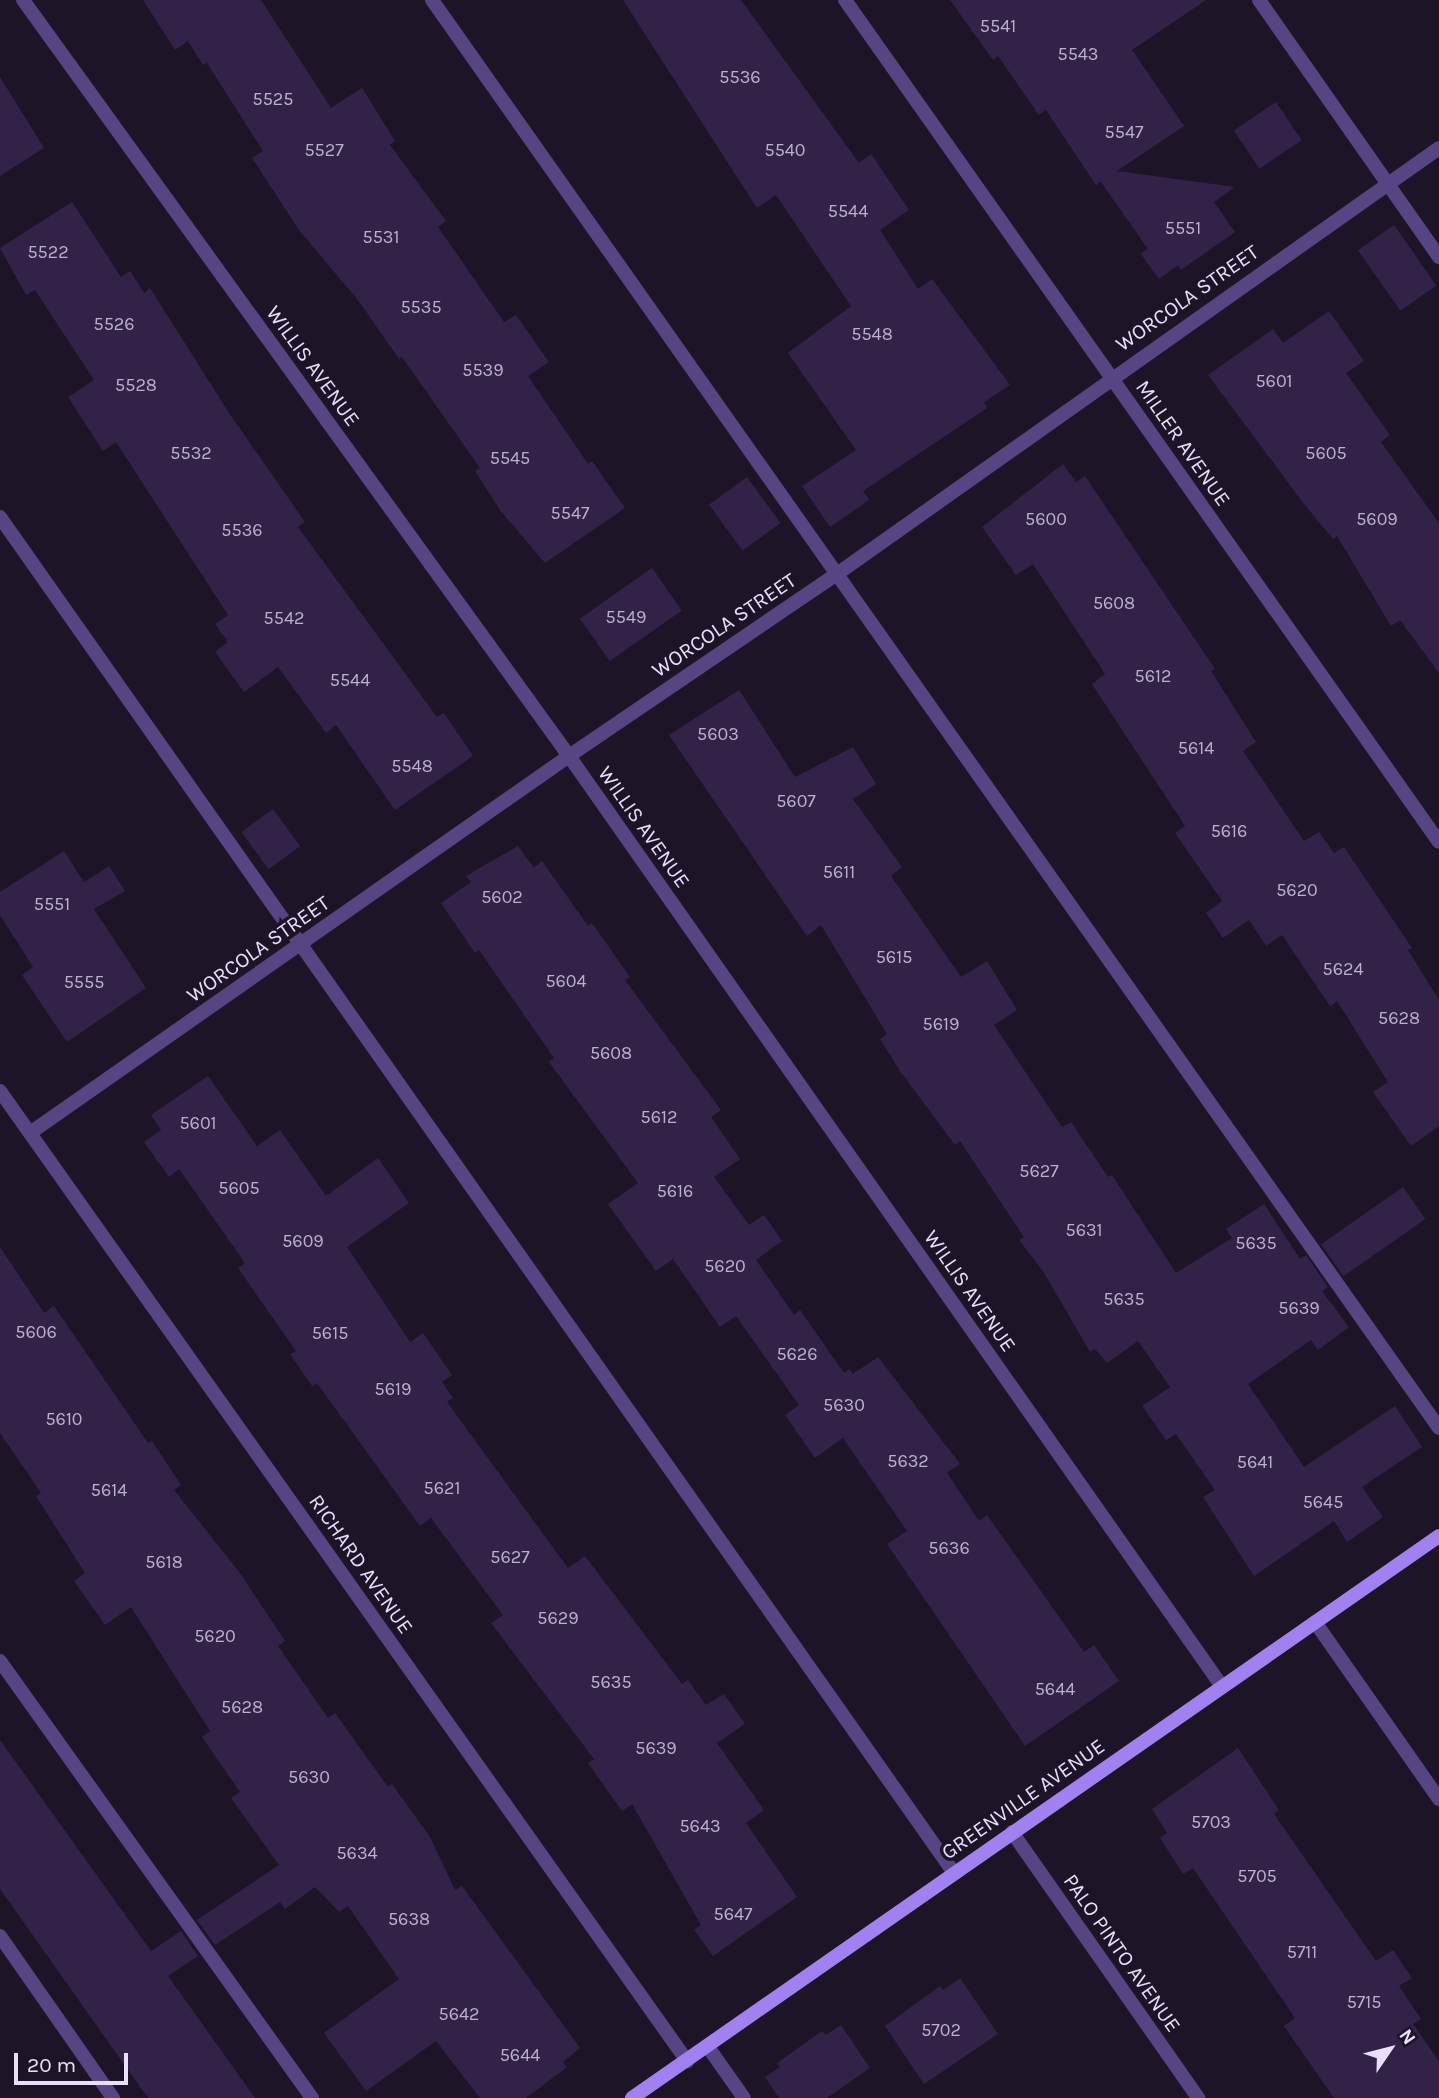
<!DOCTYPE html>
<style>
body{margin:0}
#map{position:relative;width:1439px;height:2098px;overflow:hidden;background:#1d1428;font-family:Karla,sans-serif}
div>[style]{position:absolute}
.building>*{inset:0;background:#332247;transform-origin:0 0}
.service>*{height:14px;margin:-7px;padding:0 7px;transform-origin:7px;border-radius:7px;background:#574482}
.minor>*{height:14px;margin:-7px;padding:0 7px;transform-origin:7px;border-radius:7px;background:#574482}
.secondary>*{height:14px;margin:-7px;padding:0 7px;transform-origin:7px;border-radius:7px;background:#a181f0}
span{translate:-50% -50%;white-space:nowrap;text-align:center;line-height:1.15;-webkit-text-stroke:7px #1d1428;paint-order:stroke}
.number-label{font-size:18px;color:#bcb0ce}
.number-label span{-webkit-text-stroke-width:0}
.street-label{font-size:21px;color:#e9dffb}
.north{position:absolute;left:1355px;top:2014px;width:70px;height:70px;-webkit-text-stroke:5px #1d1428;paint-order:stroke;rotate:55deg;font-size:19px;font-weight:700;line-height:28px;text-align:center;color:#e9dffb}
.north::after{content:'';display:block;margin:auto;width:24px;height:32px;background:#e9dffb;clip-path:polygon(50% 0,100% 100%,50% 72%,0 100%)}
.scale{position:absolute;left:14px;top:2053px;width:114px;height:32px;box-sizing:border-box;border:4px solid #e9dffb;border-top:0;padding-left:9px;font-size:21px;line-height:24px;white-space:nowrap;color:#e9dffb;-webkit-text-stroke:5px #1d1428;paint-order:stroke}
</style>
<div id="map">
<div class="building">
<i style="clip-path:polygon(143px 0,261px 0,331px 108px,362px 88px,395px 141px,390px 145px,446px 221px,438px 227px,504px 322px,516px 315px,549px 362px,528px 376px,588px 464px,592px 461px,625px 508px,545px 563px,500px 510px,475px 471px,480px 468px,402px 357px,399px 359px,358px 300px,299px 230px,252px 158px,263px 151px,207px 63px,203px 65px,188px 41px,175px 50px)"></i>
<i style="clip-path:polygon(623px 0,741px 0,859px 163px,871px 154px,909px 210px,880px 230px,918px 289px,932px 279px,1010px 385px,984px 402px,987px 408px,863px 491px,869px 500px,830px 527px,802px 486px,856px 450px,788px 353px,851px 306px,776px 195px,757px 208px)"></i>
<i style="clip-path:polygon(950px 0,1206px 0,1132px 50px,1184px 126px,1117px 171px,1235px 187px,1214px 202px,1235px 232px,1181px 270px,1178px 265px,1159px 279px,1141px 254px,1148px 249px,1101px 182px,1096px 185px,1046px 110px,1039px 115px,998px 56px,993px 60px)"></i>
<i style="clip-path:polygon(0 77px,44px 148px,0 176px)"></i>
<i style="left:1276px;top:102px;width:46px;height:51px;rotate:56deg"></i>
<i style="clip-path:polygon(72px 202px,121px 277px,130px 271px,144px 293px,150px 288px,229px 413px,305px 522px,298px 527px,437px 717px,444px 713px,473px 756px,395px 810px,336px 725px,326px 733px,278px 667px,244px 692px,215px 652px,228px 642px,215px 624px,228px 615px,116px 442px,103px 451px,68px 397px,94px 380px,35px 290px,26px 295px,0 248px)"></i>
<i style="left:1394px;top:225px;width:74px;height:44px;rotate:55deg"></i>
<i style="clip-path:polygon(1329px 311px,1364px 361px,1346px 373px,1390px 435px,1381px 442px,1439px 523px,1439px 673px,1400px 620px,1391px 626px,1337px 536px,1333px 539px,1304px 504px,1208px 375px,1273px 329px,1283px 343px)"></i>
<i style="clip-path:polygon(1063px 464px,1076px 482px,1085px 476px,1215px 669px,1211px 671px,1256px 742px,1243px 751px,1304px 841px,1319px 832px,1334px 853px,1344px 847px,1412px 948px,1408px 950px,1439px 1000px,1439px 1126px,1411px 1146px,1373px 1092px,1388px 1082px,1337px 1001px,1330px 1006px,1282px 935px,1266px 946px,1249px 920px,1223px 938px,1206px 913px,1222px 901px,1175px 833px,1185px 826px,1092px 684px,1105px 674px,1033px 564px,1016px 575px,982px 527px)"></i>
<i style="left:747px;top:477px;width:57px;height:47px;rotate:54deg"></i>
<i style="left:652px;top:568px;width:52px;height:88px;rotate:55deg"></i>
<i style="clip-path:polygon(739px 690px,795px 777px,853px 747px,876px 784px,853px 799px,902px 867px,891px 876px,961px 977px,987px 961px,1017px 1010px,994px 1025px,1062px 1127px,1071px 1122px,1108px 1177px,1112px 1175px,1176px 1273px,1232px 1238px,1226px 1229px,1264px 1204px,1300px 1259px,1306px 1255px,1328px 1287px,1322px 1291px,1349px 1327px,1318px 1350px,1311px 1340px,1248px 1384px,1304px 1467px,1395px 1406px,1422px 1447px,1362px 1487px,1383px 1517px,1347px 1542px,1334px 1521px,1254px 1576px,1203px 1497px,1215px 1490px,1176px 1434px,1166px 1440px,1142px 1406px,1170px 1387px,1138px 1341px,1107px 1363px,1095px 1349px,1090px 1352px,1043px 1271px,1019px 1240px,1024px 1237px,960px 1141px,955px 1145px,900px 1071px,880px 1039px,887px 1034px,821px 925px,807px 936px,669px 735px)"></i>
<i style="left:273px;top:809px;width:46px;height:39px;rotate:54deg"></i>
<i style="clip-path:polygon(518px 846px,534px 868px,542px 861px,588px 926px,592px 923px,630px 977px,625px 980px,721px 1110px,711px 1117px,740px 1159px,714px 1177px,749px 1225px,764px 1215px,782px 1241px,756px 1260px,794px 1315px,800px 1310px,844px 1373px,849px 1369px,853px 1374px,878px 1357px,960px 1464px,947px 1473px,979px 1521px,987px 1515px,1084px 1652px,1094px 1645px,1119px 1681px,1025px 1746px,887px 1544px,907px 1531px,843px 1438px,815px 1458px,785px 1415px,799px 1405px,736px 1316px,720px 1327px,673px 1259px,656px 1271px,608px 1204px,638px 1183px,549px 1062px,554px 1058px,479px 950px,475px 953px,441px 903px,471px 882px,466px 876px)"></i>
<i style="clip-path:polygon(64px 851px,84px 882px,109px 866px,125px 891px,94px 909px,146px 988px,67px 1042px,22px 975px,33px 967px,0 915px,0 892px)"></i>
<i style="clip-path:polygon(208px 1076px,257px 1146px,280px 1130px,326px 1196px,378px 1158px,409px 1203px,347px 1247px,410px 1342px,423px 1333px,452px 1375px,442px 1382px,453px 1398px,447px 1402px,568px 1568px,585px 1556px,682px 1684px,688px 1680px,706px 1705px,724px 1694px,745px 1724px,717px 1743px,764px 1810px,746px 1823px,797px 1897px,713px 1956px,694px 1930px,701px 1925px,632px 1804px,622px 1811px,588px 1763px,594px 1759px,491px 1623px,503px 1615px,431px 1518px,420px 1526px,317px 1383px,312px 1386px,290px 1354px,296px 1351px,238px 1268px,245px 1263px,179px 1169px,169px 1177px,144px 1142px,161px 1130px,151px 1115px)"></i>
<i style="left:1403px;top:1187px;width:39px;height:100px;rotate:55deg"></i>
<i style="clip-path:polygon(0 1247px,44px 1313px,54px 1306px,148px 1443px,152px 1441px,181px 1485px,174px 1490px,240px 1573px,285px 1641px,278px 1646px,328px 1718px,335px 1713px,388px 1787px,392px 1784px,430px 1837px,455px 1890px,462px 1886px,580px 2048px,563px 2062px,567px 2067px,526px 2098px,480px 2098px,436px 2041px,366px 2091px,324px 2033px,399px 1979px,348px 1906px,339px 1912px,315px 1887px,285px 1909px,280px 1902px,215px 1945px,197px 1920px,279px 1865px,231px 1798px,240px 1792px,202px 1737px,210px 1731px,131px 1607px,105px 1625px,74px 1581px,85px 1573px,36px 1496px,41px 1493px,0 1433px)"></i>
<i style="clip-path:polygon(0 1740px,151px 1951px,181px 1931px,198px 1956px,168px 1976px,255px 2098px,148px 2098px,0 1889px)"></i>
<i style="clip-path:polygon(1238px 1748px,1279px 1810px,1274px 1814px,1376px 1961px,1393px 1950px,1412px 1978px,1399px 1986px,1421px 2019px,1413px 2024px,1439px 2061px,1439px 2098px,1334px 2098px,1284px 2026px,1295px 2018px,1193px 1868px,1183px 1874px,1160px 1838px,1167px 1833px,1152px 1809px)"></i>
<i style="clip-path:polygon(960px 1978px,998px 2034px,924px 2084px,885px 2026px,940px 1986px,943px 1990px)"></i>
<i style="clip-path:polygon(841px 2025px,870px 2068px,827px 2098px,779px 2098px,765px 2077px,780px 2067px,777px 2063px,822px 2031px,826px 2035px)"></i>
</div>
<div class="service">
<i style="left:432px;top:0;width:1747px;rotate:54.81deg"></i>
<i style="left:1259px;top:0;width:314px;rotate:55deg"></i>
<i style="left:0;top:517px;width:1658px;rotate:54.87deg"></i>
<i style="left:1315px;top:1622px;width:216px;rotate:55deg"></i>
<i style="left:0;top:1661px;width:537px;rotate:54.47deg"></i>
<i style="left:0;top:1936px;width:198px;rotate:55.1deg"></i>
<i style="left:708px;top:2047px;width:62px;rotate:54.8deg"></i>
</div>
<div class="minor">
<i style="left:23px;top:0;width:933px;rotate:54.16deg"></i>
<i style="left:569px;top:756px;width:1135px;rotate:54.94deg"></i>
<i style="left:845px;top:0;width:1030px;rotate:54.8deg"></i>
<i style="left:0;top:1091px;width:1189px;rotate:54.69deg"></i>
<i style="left:30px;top:1133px;width:658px;rotate:-34.97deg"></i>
<i style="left:569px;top:756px;width:324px;rotate:-34.2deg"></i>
<i style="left:837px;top:574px;width:737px;rotate:-35.28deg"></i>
<i style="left:1012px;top:1832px;width:325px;rotate:55deg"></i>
</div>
<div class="secondary">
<i style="left:632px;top:2098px;width:983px;rotate:-34.85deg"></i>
</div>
<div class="number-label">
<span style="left:998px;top:26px">5541</span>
<span style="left:1078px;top:54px">5543</span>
<span style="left:740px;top:77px">5536</span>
<span style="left:273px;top:99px">5525</span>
<span style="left:1124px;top:132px">5547</span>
<span style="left:324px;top:150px">5527</span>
<span style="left:785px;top:150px">5540</span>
<span style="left:848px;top:211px">5544</span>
<span style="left:1183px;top:228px">5551</span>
<span style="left:381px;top:237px">5531</span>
<span style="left:48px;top:252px">5522</span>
<span style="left:421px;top:307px">5535</span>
<span style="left:114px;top:324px">5526</span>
<span style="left:872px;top:334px">5548</span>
<span style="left:483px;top:370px">5539</span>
<span style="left:1274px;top:381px">5601</span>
<span style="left:136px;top:385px">5528</span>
<span style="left:191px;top:453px">5532</span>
<span style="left:1326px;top:453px">5605</span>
<span style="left:510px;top:458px">5545</span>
<span style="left:570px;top:513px">5547</span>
<span style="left:1046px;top:519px">5600</span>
<span style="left:1377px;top:519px">5609</span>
<span style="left:242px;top:530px">5536</span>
<span style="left:1114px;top:603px">5608</span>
<span style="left:626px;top:617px">5549</span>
<span style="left:284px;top:618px">5542</span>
<span style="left:1153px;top:676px">5612</span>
<span style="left:350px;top:680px">5544</span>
<span style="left:718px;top:734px">5603</span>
<span style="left:1196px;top:748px">5614</span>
<span style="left:412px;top:766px">5548</span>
<span style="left:796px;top:801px">5607</span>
<span style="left:1229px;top:831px">5616</span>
<span style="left:839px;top:872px">5611</span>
<span style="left:1297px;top:890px">5620</span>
<span style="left:502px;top:897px">5602</span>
<span style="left:52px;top:904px">5551</span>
<span style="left:894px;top:957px">5615</span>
<span style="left:1343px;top:969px">5624</span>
<span style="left:566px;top:981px">5604</span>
<span style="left:84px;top:982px">5555</span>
<span style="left:1399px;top:1018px">5628</span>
<span style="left:941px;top:1024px">5619</span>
<span style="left:611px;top:1053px">5608</span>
<span style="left:659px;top:1117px">5612</span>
<span style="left:198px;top:1123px">5601</span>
<span style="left:1039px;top:1171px">5627</span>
<span style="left:239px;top:1188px">5605</span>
<span style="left:675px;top:1191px">5616</span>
<span style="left:1084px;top:1230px">5631</span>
<span style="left:303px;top:1241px">5609</span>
<span style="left:1256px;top:1243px">5635</span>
<span style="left:725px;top:1266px">5620</span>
<span style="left:1124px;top:1299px">5635</span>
<span style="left:1299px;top:1308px">5639</span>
<span style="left:36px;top:1332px">5606</span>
<span style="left:330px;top:1333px">5615</span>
<span style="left:797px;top:1354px">5626</span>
<span style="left:393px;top:1389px">5619</span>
<span style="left:844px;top:1405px">5630</span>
<span style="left:64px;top:1419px">5610</span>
<span style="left:908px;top:1461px">5632</span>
<span style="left:1255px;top:1462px">5641</span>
<span style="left:442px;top:1488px">5621</span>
<span style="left:109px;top:1490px">5614</span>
<span style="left:1323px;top:1502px">5645</span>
<span style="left:949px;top:1548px">5636</span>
<span style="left:510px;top:1557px">5627</span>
<span style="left:164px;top:1562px">5618</span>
<span style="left:558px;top:1618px">5629</span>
<span style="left:215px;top:1636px">5620</span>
<span style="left:611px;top:1682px">5635</span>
<span style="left:1055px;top:1689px">5644</span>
<span style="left:242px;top:1707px">5628</span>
<span style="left:656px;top:1748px">5639</span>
<span style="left:309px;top:1777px">5630</span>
<span style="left:1211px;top:1822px">5703</span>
<span style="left:700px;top:1826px">5643</span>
<span style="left:357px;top:1853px">5634</span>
<span style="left:1257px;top:1876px">5705</span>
<span style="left:733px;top:1914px">5647</span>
<span style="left:409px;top:1919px">5638</span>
<span style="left:1302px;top:1952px">5711</span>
<span style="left:1364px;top:2002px">5715</span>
<span style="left:459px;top:2014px">5642</span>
<span style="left:941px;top:2030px">5702</span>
<span style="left:520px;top:2055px">5644</span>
</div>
<div class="street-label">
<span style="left:1187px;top:298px;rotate:-35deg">WORCOLA STREET</span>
<span style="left:313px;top:366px;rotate:54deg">WILLIS AVENUE</span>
<span style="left:1183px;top:443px;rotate:55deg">MILLER AVENUE</span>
<span style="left:724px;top:625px;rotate:-34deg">WORCOLA STREET</span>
<span style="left:644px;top:827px;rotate:55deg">WILLIS AVENUE</span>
<span style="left:258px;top:949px;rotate:-35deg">WORCOLA STREET</span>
<span style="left:970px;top:1291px;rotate:55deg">WILLIS AVENUE</span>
<span style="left:361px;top:1564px;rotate:55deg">RICHARD AVENUE</span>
<span style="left:1023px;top:1799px;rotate:-35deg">GREENVILLE AVENUE</span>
<span style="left:1122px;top:1953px;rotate:55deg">PALO PINTO AVENUE</span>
</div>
<div class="north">N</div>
<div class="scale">20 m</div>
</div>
